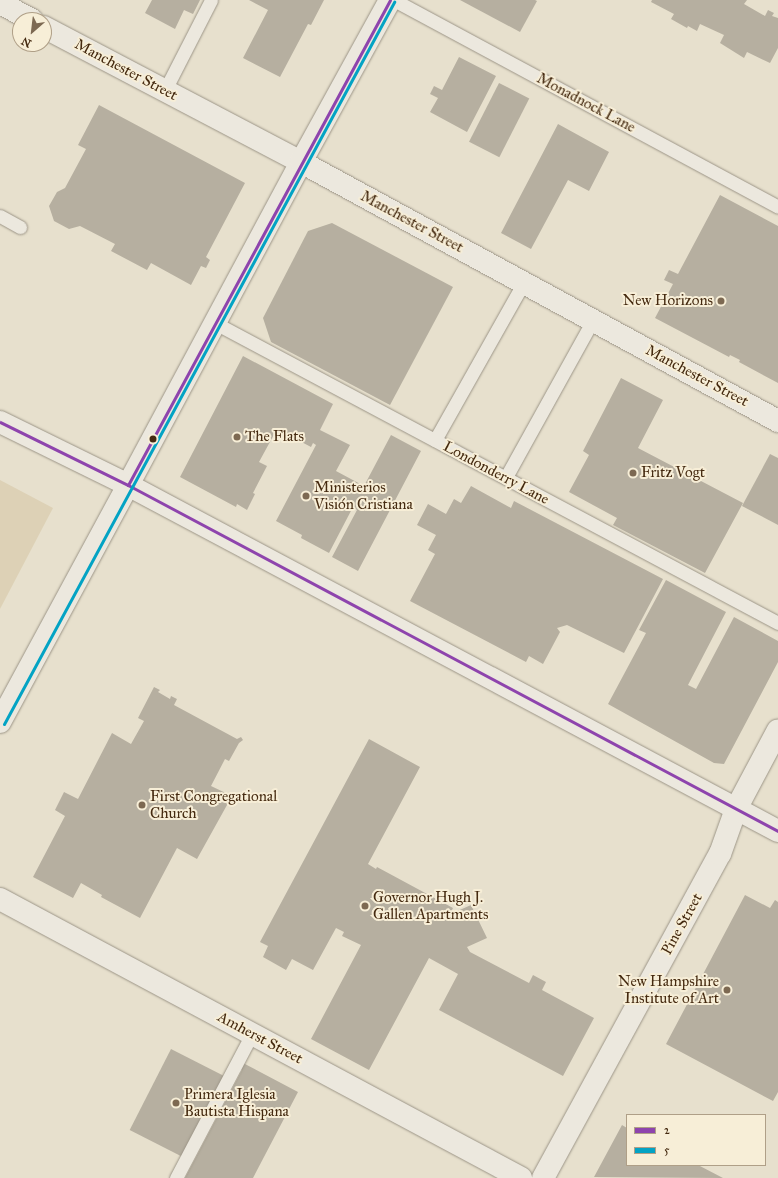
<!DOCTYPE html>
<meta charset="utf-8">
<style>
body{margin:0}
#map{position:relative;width:778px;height:1178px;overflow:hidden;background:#e7e0cd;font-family:"IM FELL Great Primer",serif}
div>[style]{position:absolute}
.green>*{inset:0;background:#ddd1b6}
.building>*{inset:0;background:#b6afa0;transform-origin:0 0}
.roads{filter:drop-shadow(0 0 1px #9c9587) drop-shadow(0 0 1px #9c9587)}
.service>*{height:13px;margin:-6.5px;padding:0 6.5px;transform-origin:6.5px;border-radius:6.5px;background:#ece8de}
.minor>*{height:22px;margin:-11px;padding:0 11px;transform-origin:11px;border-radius:11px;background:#ece8de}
.tertiary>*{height:22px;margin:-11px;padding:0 11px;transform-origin:11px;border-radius:11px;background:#ece8de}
.bus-1>*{height:3px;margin:-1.5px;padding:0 1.5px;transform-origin:1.5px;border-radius:1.5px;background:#8e44ad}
.bus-2>*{height:3px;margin:-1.5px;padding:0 1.5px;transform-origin:1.5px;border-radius:1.5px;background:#03a3c4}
.dots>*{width:11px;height:11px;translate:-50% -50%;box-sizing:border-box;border:2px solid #f7eed7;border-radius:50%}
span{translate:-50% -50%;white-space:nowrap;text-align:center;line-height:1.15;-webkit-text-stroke:4px #f7eed7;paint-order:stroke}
.street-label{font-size:15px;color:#44290f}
.poi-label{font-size:15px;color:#44290f}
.right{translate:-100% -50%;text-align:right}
.left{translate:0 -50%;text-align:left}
.legend{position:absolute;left:626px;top:1114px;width:140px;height:52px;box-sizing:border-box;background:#f7eed7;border:1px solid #af9f87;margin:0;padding:5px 7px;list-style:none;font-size:12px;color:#44290f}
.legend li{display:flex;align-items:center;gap:8px;height:20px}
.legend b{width:20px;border:1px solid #af9f87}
.north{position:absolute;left:12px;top:12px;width:40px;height:40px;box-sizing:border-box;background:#f7eed7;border:1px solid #af9f87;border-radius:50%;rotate:208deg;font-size:11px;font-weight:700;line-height:16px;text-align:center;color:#44290f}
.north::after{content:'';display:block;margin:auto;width:14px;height:18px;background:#7d6952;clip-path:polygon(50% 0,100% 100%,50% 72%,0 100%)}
</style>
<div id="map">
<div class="green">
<i style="clip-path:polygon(0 480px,53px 508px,0 609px)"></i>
</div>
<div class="building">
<i style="clip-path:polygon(152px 0,200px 0,193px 14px,184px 10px,175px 29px,145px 13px)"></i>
<i style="clip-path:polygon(249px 0,324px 0,311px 25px,308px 24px,280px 77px,243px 58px,268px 10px)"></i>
<i style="clip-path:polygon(460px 0,535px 0,537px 1px,520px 32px)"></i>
<i style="clip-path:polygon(652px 0,747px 0,744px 4px,765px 16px,768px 10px,774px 13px,772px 16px,778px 18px,778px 48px,770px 63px,747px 52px,744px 58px,720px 43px,724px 35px,700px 24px,697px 31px,688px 26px,687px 28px,671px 19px,674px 14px,651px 2px)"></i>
<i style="clip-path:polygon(459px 57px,496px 76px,467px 132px,430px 112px,438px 98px,430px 94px,434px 86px,442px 90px)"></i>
<i style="left:499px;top:83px;width:34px;height:66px;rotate:27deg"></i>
<i style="clip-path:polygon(99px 105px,245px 183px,206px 257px,210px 260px,206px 268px,201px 266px,191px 285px,151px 263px,147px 270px,111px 251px,115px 244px,80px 226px,69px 229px,54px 221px,49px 206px,57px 192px,65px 188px,86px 149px,78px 145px)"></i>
<i style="clip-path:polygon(558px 124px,609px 152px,589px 191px,568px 180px,531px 249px,501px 233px)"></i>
<i style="clip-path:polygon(720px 195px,778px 226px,778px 383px,739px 362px,740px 360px,730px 355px,729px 357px,655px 318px,673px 284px,664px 280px,669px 270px,678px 274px)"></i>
<i style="clip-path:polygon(332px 223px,453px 287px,390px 405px,271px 342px,263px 318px,308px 231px)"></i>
<i style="clip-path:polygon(243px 356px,333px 404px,320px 430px,350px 445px,336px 471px,364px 486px,391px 435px,421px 451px,358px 571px,332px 557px,357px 510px,353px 507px,329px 553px,301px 538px,302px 535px,276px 521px,316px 445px,313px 443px,311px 447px,277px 429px,259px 462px,267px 466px,253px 493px,255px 494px,247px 510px,237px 504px,236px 507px,180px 477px)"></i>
<i style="clip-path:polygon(621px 378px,663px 400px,638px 448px,743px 503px,705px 573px,613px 525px,617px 518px,569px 492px,589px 455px,583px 451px)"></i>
<i style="clip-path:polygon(770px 454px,778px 458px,778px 525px,742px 506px)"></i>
<i style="clip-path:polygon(471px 486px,511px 508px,514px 501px,663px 579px,624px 653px,567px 625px,557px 628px,560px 632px,543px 664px,529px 656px,526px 662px,410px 601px,435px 554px,428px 550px,436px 535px,417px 525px,428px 504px,446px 514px,454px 499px,461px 503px)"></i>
<i style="clip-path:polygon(666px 580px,726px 612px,688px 685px,696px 689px,734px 617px,778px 641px,778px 662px,724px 764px,714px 763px,608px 704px,646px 633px,639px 630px)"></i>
<i style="clip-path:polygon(154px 687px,160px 690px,158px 692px,170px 699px,171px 696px,177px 699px,174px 705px,237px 739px,241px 737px,243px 740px,239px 743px,229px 761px,225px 759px,211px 786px,232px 796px,197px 859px,177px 848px,140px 918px,101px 897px,102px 895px,81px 883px,73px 898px,33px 877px,65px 816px,55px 810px,64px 792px,78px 799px,112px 733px,131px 744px,144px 721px,138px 718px)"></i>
<i style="clip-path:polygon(369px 739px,420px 767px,368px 864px,376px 869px,377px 867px,453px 908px,451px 912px,453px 913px,471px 905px,487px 938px,467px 947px,470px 952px,529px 983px,533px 975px,546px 982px,542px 990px,594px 1018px,563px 1076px,439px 1010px,458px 974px,429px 958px,369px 1070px,311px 1039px,361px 945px,342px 936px,344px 932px,336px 928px,313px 970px,292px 959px,286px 970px,263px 957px,268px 946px,260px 942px)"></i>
<i style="clip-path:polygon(745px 895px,770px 908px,775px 900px,778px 902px,778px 1092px,773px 1101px,666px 1044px)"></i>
<i style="left:171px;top:1049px;width:59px;height:91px;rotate:27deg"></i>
<i style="clip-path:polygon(243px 1063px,298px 1092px,253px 1178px,185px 1178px,242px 1070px,240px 1069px)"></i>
<i style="clip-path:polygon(622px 1125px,627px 1128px,627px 1165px,698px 1165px,723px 1178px,594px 1177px)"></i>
</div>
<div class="roads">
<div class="service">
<i style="left:394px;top:0;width:436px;rotate:28.3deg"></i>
<i style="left:165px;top:90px;width:101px;rotate:-62.9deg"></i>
<i style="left:0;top:216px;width:23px;rotate:29deg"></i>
<i style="left:215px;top:323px;width:638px;rotate:28.05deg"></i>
<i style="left:435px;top:440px;width:181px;rotate:-60.6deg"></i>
<i style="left:506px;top:477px;width:179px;rotate:-61deg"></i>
<i style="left:176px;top:1178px;width:163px;rotate:-62.2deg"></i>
</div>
<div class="minor">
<i style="left:0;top:3px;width:36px;rotate:28deg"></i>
<i style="left:44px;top:27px;width:290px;rotate:27.7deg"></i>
<i style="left:301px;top:162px;width:543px;rotate:28.5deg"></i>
<i style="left:128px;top:485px;width:366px;rotate:-61.8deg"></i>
<i style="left:301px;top:162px;width:185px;rotate:-61.2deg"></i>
<i style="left:0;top:899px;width:591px;rotate:28.17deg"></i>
<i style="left:543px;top:1178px;width:369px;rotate:-61.4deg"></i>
<i style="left:720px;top:854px;width:48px;rotate:-70.4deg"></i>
<i style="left:736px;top:809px;width:89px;rotate:-62deg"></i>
</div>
<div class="tertiary">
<i style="left:0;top:422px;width:143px;rotate:26.2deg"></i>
<i style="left:128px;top:485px;width:736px;rotate:28.03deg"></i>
<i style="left:0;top:722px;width:269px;rotate:-61.6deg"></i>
</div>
</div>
<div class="bus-1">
<i style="left:0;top:422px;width:143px;rotate:26.2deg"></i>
<i style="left:128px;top:485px;width:736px;rotate:28.03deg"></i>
<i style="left:128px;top:485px;width:551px;rotate:-61.62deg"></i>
</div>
<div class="bus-2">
<i style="left:4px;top:724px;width:821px;rotate:-61.62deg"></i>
</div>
<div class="dots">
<i style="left:721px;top:301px;background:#7d6952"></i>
<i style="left:237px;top:437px;background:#7d6952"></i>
<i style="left:153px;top:439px;background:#44290f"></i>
<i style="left:633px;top:473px;background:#7d6952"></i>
<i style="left:306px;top:496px;background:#7d6952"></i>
<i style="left:142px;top:805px;background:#7d6952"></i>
<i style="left:365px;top:906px;background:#7d6952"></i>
<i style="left:727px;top:990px;background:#7d6952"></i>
<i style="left:176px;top:1103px;background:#7d6952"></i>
</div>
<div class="street-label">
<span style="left:126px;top:70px;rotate:28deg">Manchester Street</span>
<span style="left:586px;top:103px;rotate:28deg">Monadnock Lane</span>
<span style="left:412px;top:222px;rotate:28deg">Manchester Street</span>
<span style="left:697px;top:376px;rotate:28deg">Manchester Street</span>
<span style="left:496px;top:473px;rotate:28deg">Londonderry Lane</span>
<span style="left:682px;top:924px;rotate:-61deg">Pine Street</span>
<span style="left:260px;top:1038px;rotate:28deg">Amherst Street</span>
</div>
<div class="poi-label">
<span class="right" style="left:713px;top:301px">New Horizons</span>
<span class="left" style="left:245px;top:437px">The Flats</span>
<span class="left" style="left:641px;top:473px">Fritz Vogt</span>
<span class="left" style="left:314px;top:496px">Ministerios<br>Visión Cristiana</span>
<span class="left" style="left:150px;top:805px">First Congregational<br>Church</span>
<span class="left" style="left:373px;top:906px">Governor Hugh J.<br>Gallen Apartments</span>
<span class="right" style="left:719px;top:990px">New Hampshire<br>Institute of Art</span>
<span class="left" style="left:184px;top:1103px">Primera Iglesia<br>Bautista Hispana</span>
</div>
<ul class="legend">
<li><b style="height:5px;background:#8e44ad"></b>2</li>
<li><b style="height:5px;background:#03a3c4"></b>5</li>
</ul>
<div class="north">N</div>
</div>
